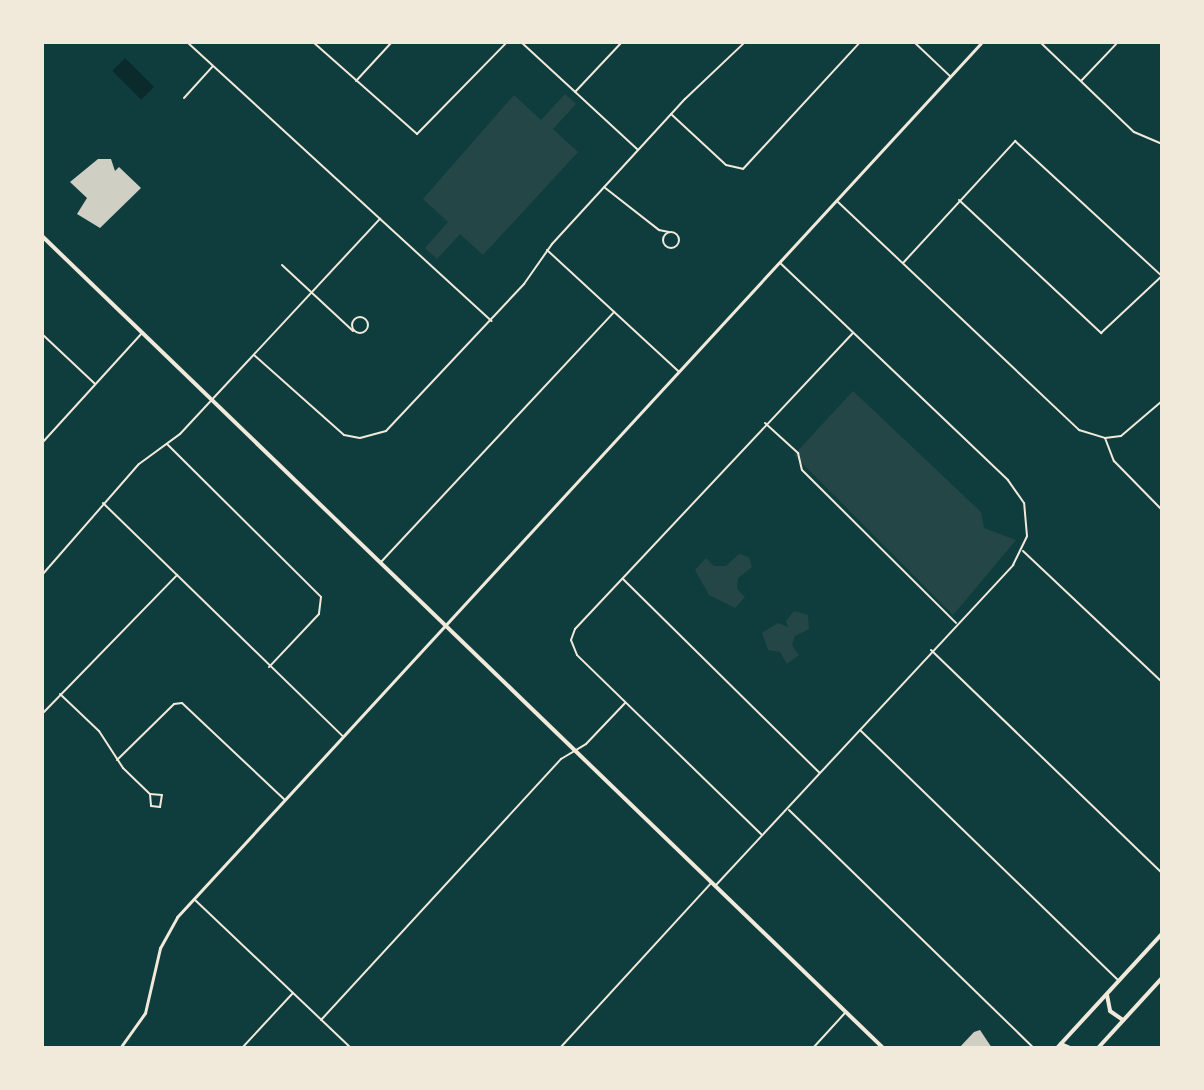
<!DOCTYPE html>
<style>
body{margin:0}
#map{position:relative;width:1204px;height:1090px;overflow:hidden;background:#0f3d3e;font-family:Inter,sans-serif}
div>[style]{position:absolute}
.green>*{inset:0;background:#244646}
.water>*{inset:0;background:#0a2a2b;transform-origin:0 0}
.building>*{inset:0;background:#cfcfc3}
.minor>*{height:2px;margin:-1px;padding:0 1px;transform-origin:1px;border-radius:1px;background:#f1e9da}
.minor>.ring{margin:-1px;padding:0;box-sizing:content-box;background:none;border:2px solid #f1e9da;border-radius:50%}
.tertiary>*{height:3px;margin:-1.5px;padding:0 1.5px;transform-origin:1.5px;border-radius:1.5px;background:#f1e9da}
.secondary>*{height:4px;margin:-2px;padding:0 2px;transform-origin:2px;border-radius:2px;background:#f1e9da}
.primary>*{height:4px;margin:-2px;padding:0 2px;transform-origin:2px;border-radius:2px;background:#f1e9da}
span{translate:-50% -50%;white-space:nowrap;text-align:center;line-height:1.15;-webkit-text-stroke:6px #f1e9da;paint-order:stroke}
.frame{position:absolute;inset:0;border:44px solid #f1e9da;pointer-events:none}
</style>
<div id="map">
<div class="green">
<i style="clip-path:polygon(565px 94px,576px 104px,553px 129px,578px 152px,483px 255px,460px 234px,437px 259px,425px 248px,448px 222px,423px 199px,514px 95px,541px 120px)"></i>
<i style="clip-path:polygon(853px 391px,981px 512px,984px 528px,1016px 540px,953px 615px,794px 455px)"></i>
<i style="clip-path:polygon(739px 554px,749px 557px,752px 567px,738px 578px,737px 589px,745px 597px,735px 608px,709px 595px,695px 570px,706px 558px,714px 566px,726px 566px)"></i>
<i style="clip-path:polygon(794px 611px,808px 615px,809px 629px,795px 636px,792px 645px,799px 655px,787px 664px,780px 652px,768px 650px,762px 633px,778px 623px,788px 627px,786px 621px)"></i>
</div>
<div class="water">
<i style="left:125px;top:58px;width:41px;height:18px;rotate:45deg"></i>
</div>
<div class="building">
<i style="clip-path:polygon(98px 159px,111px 159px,115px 171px,119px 167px,141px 188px,100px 228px,77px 214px,87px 198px,70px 182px)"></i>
<i style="clip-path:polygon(980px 1030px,992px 1048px,959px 1048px,974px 1032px)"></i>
</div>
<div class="minor">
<i style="left:187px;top:42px;width:413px;rotate:42.5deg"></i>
<i style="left:313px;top:42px;width:139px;rotate:41.5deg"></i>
<i style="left:417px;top:134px;width:129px;rotate:-45.6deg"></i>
<i style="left:521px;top:42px;width:159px;rotate:42.7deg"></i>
<i style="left:914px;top:42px;width:50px;rotate:43.4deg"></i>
<i style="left:1040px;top:42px;width:130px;rotate:43.8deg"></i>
<i style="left:1134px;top:132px;width:30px;rotate:23deg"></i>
<i style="left:356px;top:81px;width:53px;rotate:-47.3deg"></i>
<i style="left:1081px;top:81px;width:54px;rotate:-46.5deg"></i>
<i style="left:575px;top:92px;width:69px;rotate:-46.8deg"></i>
<i style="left:184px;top:98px;width:43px;rotate:-47.8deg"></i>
<i style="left:671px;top:114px;width:75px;rotate:42.8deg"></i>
<i style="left:726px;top:165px;width:17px;rotate:13deg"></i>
<i style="left:743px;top:169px;width:173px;rotate:-47.3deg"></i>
<i style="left:604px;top:187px;width:70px;rotate:38deg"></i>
<i style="left:659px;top:230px;width:10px;rotate:11deg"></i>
<i style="left:959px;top:200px;width:195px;rotate:43.1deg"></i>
<i style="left:1101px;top:333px;width:83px;rotate:-43.1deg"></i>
<i style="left:838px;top:202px;width:332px;rotate:43.4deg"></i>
<i style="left:1079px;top:430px;width:27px;rotate:17deg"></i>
<i style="left:1105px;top:438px;width:16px;rotate:-7deg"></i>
<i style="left:1121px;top:436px;width:54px;rotate:-40.5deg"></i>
<i class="ring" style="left:663px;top:232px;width:14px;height:14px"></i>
<i style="left:547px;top:250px;width:180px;rotate:42.7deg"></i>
<i style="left:903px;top:263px;width:166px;rotate:-47.4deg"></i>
<i style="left:1015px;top:141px;width:200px;rotate:42.6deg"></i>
<i style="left:282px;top:265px;width:97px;rotate:42.9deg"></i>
<i class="ring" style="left:352px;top:317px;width:14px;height:14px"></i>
<i style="left:42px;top:334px;width:73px;rotate:43.3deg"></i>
<i style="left:254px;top:355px;width:120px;rotate:41.6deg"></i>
<i style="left:344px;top:435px;width:16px;rotate:11deg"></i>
<i style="left:360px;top:438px;width:27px;rotate:-15deg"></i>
<i style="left:386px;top:431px;width:202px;rotate:-46.8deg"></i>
<i style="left:524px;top:284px;width:49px;rotate:-55deg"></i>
<i style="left:552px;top:244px;width:197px;rotate:-47.5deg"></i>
<i style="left:685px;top:99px;width:83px;rotate:-43.5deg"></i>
<i style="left:765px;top:423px;width:45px;rotate:42.3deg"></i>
<i style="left:798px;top:453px;width:17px;rotate:77deg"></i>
<i style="left:802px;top:470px;width:217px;rotate:44.8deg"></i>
<i style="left:1105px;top:438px;width:25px;rotate:69deg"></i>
<i style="left:1114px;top:461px;width:69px;rotate:45.6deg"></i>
<i style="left:42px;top:443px;width:149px;rotate:-47.7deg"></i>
<i style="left:167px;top:444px;width:217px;rotate:44.8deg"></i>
<i style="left:321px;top:597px;width:17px;rotate:97deg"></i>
<i style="left:319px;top:614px;width:73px;rotate:133.3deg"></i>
<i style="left:103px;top:503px;width:334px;rotate:44.2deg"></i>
<i style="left:1023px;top:551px;width:191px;rotate:43.3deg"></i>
<i style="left:381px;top:562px;width:342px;rotate:-47deg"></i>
<i style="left:42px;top:575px;width:147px;rotate:-48.9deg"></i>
<i style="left:139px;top:464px;width:51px;rotate:-36.2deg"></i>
<i style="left:180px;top:434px;width:294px;rotate:-47.1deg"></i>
<i style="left:623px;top:579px;width:276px;rotate:44.6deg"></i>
<i style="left:931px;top:650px;width:321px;rotate:44deg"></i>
<i style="left:60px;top:694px;width:54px;rotate:43.5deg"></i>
<i style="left:99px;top:731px;width:44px;rotate:57deg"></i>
<i style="left:123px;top:768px;width:37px;rotate:44deg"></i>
<i style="left:150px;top:794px;width:12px;rotate:85deg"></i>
<i style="left:151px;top:806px;width:9px;rotate:6deg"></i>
<i style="left:160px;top:807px;width:12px;rotate:-81deg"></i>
<i style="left:162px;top:795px;width:12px;rotate:-175deg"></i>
<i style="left:42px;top:714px;width:194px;rotate:-45.8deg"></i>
<i style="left:860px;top:730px;width:361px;rotate:44.1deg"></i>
<i style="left:117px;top:760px;width:80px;rotate:-44.5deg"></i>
<i style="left:174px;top:704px;width:8px;rotate:-7deg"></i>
<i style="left:182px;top:703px;width:140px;rotate:43.3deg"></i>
<i style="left:789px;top:810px;width:342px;rotate:44.2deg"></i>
<i style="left:762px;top:835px;width:258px;rotate:-135.8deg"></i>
<i style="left:577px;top:655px;width:16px;rotate:-112deg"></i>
<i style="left:571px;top:640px;width:12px;rotate:-70deg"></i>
<i style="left:575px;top:629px;width:405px;rotate:-46.8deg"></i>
<i style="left:716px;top:885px;width:437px;rotate:-47.1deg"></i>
<i style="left:1013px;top:565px;width:32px;rotate:-64deg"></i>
<i style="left:1027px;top:536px;width:33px;rotate:-95deg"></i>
<i style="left:1024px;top:503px;width:28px;rotate:-125deg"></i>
<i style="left:1008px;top:480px;width:315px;rotate:-136.4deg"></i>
<i style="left:194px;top:899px;width:216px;rotate:43.5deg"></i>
<i style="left:321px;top:1020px;width:355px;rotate:-47.4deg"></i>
<i style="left:561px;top:759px;width:29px;rotate:-31deg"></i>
<i style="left:586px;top:744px;width:57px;rotate:-46.4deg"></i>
<i style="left:242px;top:1048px;width:75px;rotate:-47.2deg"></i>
<i style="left:560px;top:1048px;width:225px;rotate:-47.5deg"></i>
<i style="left:813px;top:1048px;width:47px;rotate:-47.6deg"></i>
</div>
<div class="tertiary">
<i style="left:120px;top:1048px;width:43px;rotate:-54.5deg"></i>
<i style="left:145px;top:1013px;width:67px;rotate:-77deg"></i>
<i style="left:160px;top:948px;width:35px;rotate:-61deg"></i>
<i style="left:177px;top:917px;width:1189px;rotate:-47.39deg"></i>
</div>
<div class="secondary">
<i style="left:42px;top:236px;width:1169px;rotate:43.99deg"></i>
</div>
<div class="primary">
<i style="left:1107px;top:995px;width:16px;rotate:79deg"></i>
<i style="left:1110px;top:1011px;width:16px;rotate:35deg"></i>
<i style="left:1061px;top:1044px;width:10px;rotate:24deg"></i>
<i style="left:1057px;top:1048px;width:155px;rotate:-47.4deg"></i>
<i style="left:1098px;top:1048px;width:95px;rotate:-47.6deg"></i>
</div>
<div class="frame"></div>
</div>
